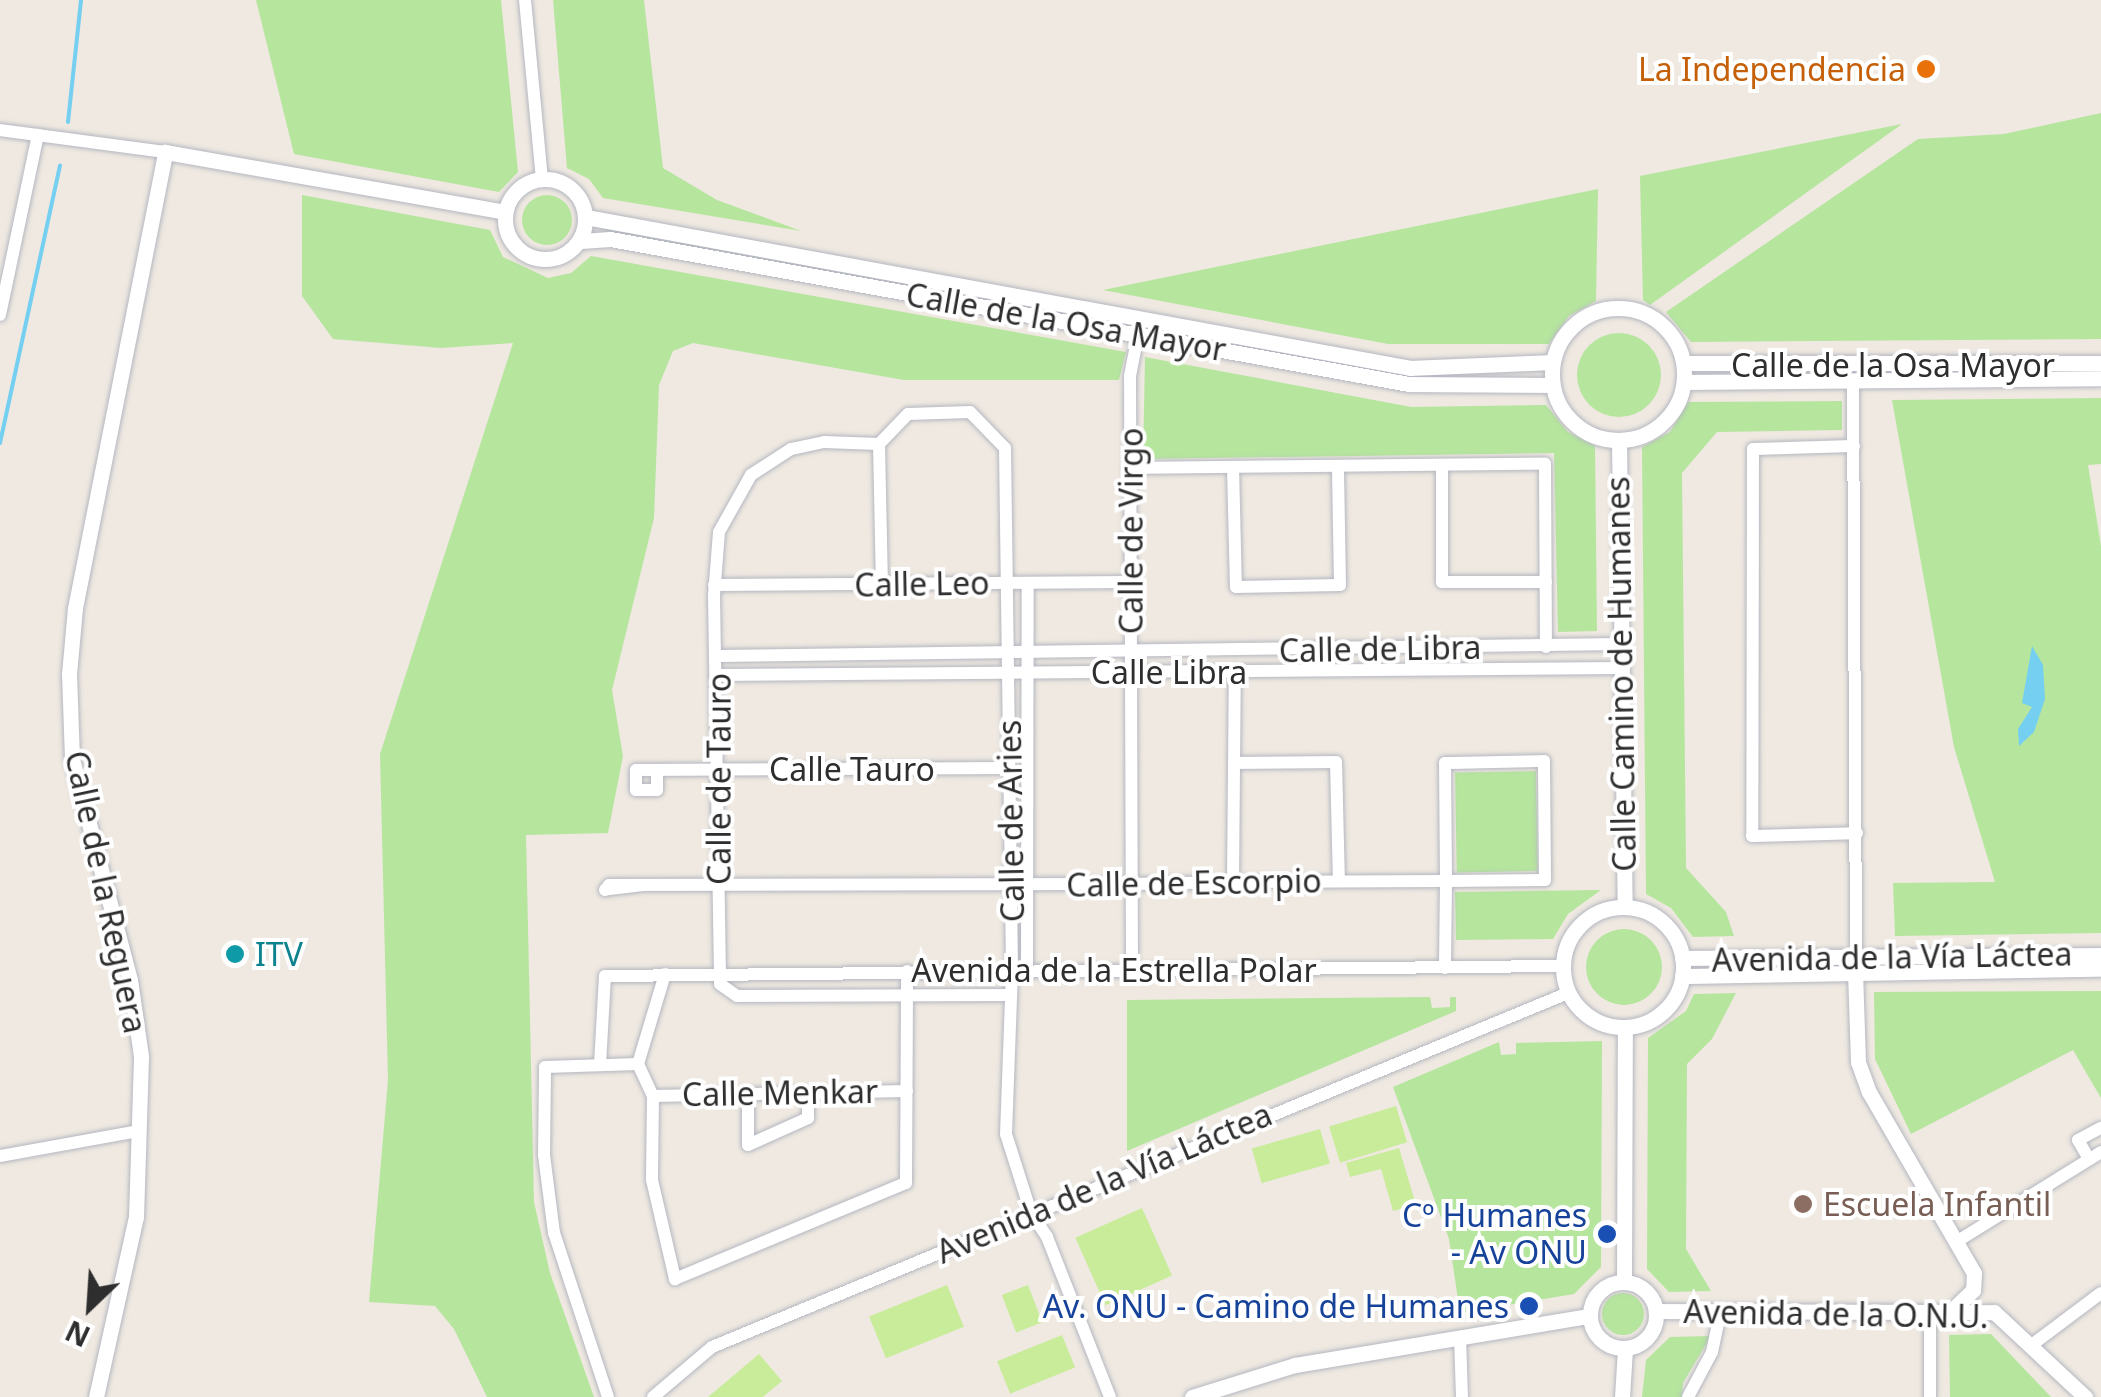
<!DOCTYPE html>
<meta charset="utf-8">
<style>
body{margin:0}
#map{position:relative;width:2101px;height:1397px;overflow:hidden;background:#efe9e1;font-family:"Noto Sans",sans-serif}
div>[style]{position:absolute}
.green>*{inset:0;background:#b6e59e;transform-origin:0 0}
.round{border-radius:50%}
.pitch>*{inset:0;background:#c9ec9a;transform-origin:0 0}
.water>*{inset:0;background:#75cff0}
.stream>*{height:4px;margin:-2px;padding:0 2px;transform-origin:2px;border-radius:2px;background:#75cff0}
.roads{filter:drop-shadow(0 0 2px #b4b7c1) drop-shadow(0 0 2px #b4b7c1)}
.minor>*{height:12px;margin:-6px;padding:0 6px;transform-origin:6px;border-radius:6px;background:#fff}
.tertiary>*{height:15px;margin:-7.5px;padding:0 7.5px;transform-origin:7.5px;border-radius:7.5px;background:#fff}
.tertiary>.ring{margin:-7.5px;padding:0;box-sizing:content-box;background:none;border:15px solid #fff;border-radius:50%}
.dots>*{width:28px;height:28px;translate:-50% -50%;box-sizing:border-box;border:5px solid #fff;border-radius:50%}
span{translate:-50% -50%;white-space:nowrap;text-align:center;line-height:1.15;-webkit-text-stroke:8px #fff;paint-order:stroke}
.food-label{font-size:32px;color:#c56008}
.right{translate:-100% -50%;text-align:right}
.street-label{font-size:32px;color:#2e2e2e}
.culture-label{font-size:32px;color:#0d838f}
.left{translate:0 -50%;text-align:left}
.education-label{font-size:32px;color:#785e54}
.transit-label{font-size:32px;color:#164399}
.north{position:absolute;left:40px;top:1257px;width:100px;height:100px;-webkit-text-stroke:8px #fff;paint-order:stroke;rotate:205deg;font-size:28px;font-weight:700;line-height:40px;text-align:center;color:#2e2e2e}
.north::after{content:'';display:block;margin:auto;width:35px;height:45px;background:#2e2e2e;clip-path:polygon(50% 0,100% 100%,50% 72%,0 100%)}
</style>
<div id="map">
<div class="green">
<i style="clip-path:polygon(256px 0,501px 0,518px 172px,499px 192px,294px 154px)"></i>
<i style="clip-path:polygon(553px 0,644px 0,663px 168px,717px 200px,801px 231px,603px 198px,589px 179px,567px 168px)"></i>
<i style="clip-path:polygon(2101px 113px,2101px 339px,1691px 342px,1666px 312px,1918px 139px,2004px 134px)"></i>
<i style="clip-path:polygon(1902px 124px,1650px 305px,1643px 300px,1640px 176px)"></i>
<i style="clip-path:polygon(1598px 189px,1596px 301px,1569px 316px,1549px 344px,1388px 344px,1103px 290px)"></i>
<i class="round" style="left:522px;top:195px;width:50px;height:50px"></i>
<i style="clip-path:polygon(302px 195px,490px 230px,503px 257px,548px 278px,571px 273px,591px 256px,1126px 352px,1119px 380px,904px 380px,693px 343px,673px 351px,659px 385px,654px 518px,612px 690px,623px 756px,608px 833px,526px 835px,534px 1202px,550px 1273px,594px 1397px,487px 1397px,454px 1329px,435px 1306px,369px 1302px,388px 1080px,380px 754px,513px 343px,441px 348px,333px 339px,302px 296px)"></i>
<i class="round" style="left:1577px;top:333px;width:84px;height:84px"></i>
<i style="clip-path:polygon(1145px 357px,1411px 407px,1546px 405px,1568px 432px,1595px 446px,1597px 631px,1558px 632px,1554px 453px,1143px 459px)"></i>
<i style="clip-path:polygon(2101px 398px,2101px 464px,2088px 465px,2101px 546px,2101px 933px,1895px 936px,1893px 883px,1995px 882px,1954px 747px,1892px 400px)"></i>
<i style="clip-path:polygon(1842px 401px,1842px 430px,1717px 432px,1682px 473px,1686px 868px,1726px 912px,1734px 936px,1693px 937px,1671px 908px,1646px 894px,1642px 447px,1670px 432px,1688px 402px)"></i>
<i style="left:1536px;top:771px;width:100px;height:81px;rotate:89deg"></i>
<i style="clip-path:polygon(1601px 890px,1568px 914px,1553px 939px,1456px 940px,1455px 892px)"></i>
<i class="round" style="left:1586px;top:929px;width:76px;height:76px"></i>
<i style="clip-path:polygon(2101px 991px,2101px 1098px,2073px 1050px,1911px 1134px,1875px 1059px,1874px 992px)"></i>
<i style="clip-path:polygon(1736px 993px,1712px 1039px,1687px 1064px,1686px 1249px,1711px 1291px,1669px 1292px,1647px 1269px,1648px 1038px,1686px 1011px,1694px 994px)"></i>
<i style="clip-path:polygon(1430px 997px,1432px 1008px,1450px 1007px,1450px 997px,1456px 997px,1456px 1011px,1127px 1151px,1127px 1000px)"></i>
<i style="clip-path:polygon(1602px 1041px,1601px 1267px,1574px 1294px,1460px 1313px,1449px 1239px,1393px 1087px,1499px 1042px,1501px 1055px,1516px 1054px,1516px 1043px)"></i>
<i class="round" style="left:1602px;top:1293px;width:42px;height:42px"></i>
<i style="clip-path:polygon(1991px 1334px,2051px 1397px,1950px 1397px,1949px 1335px)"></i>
<i style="clip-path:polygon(1711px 1336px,1683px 1383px,1682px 1397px,1642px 1397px,1646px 1360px,1670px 1337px)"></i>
</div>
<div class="pitch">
<i style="left:1396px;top:1106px;width:38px;height:70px;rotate:73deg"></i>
<i style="left:1320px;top:1129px;width:36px;height:71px;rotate:74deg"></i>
<i style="clip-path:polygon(1399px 1148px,1416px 1205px,1393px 1211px,1381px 1169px,1350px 1177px,1346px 1163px)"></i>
<i style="left:1142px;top:1208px;width:74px;height:73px;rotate:66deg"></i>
<i style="left:947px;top:1285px;width:45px;height:84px;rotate:68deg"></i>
<i style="left:1028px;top:1285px;width:40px;height:28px;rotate:69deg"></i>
<i style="left:1062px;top:1335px;width:35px;height:70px;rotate:68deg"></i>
<i style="clip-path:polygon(759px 1354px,782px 1381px,763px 1397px,708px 1397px)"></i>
</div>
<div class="water">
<i style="clip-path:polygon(2032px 646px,2043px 665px,2045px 699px,2034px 732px,2019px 746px,2018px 729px,2032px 707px,2022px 703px)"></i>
</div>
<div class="stream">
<i style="left:68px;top:122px;width:123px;rotate:-83.9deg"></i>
<i style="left:0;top:443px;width:284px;rotate:-77.8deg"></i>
</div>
<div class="roads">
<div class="minor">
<i style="left:525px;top:0;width:180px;rotate:84.6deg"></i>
<i style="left:0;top:130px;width:166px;rotate:7.6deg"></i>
<i style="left:0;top:315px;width:184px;rotate:-78.1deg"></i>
<i style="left:1853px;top:382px;width:575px;rotate:89.7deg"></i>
<i style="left:879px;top:444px;width:42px;rotate:-46deg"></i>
<i style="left:908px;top:414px;width:62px;rotate:-1.8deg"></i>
<i style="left:970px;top:412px;width:50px;rotate:45.8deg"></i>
<i style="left:1005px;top:448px;width:523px;rotate:89.23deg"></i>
<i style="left:1012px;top:971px;width:163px;rotate:92.1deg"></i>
<i style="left:1006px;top:1134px;width:83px;rotate:72.4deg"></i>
<i style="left:1031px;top:1213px;width:29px;rotate:56deg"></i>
<i style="left:1047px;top:1237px;width:172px;rotate:68.5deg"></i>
<i style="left:879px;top:444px;width:55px;rotate:-177.9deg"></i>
<i style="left:824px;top:442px;width:34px;rotate:168deg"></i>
<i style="left:791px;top:449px;width:48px;rotate:147deg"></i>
<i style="left:751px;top:475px;width:65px;rotate:119.3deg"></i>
<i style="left:719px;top:532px;width:63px;rotate:94.5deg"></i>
<i style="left:714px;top:595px;width:389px;rotate:89.1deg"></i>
<i style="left:720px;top:984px;width:21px;rotate:35deg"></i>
<i style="left:737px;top:996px;width:271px;rotate:-0.2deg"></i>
<i style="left:879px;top:444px;width:141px;rotate:88.8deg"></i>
<i style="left:1854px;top:446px;width:101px;rotate:178.3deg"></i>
<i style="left:1753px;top:449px;width:387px;rotate:90.1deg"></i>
<i style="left:1752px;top:836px;width:105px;rotate:-1.6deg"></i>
<i style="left:1442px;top:465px;width:117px;rotate:90deg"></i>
<i style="left:1442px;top:582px;width:104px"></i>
<i style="left:1233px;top:467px;width:120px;rotate:88.6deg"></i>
<i style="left:1236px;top:587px;width:104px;rotate:-1.1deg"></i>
<i style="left:1340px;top:585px;width:119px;rotate:-91deg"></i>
<i style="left:1129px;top:468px;width:416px;rotate:-0.6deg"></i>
<i style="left:1545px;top:464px;width:183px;rotate:89.7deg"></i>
<i style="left:714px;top:585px;width:416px;rotate:-0.4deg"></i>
<i style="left:719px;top:656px;width:902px;rotate:-0.76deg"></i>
<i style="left:717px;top:675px;width:904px;rotate:-0.44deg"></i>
<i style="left:1235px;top:763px;width:101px;rotate:-0.6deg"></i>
<i style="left:1336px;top:762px;width:119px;rotate:88.6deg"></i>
<i style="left:657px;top:770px;width:20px;rotate:90deg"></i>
<i style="left:657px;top:790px;width:21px;rotate:180deg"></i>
<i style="left:636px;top:790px;width:20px;rotate:-90deg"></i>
<i style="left:636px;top:770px;width:373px;rotate:-0.3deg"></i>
<i style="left:1233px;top:882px;width:210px;rotate:-89.5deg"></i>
<i style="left:643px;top:885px;width:38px;rotate:173deg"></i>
<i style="left:605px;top:890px;width:6px;rotate:-51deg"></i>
<i style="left:609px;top:885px;width:524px;rotate:-0.11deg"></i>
<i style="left:1133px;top:884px;width:100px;rotate:-1.1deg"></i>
<i style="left:1233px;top:882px;width:213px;rotate:-0.3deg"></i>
<i style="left:1446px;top:881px;width:99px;rotate:-0.6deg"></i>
<i style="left:1545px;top:880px;width:119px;rotate:-90.5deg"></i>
<i style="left:1544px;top:761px;width:99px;rotate:178.8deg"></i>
<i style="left:1445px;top:763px;width:118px;rotate:89.5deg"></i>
<i style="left:1446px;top:881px;width:87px;rotate:90.7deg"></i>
<i style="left:1132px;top:969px;width:593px;rotate:-90.19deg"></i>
<i style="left:1130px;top:376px;width:42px;rotate:-79deg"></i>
<i style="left:1027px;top:971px;width:388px;rotate:-89.9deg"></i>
<i style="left:638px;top:1064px;width:35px;rotate:65deg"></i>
<i style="left:653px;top:1096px;width:84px;rotate:90.7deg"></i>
<i style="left:652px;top:1180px;width:102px;rotate:76.9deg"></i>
<i style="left:675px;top:1279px;width:250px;rotate:-22.6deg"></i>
<i style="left:906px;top:1183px;width:212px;rotate:-89.7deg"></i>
<i style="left:600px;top:1065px;width:89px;rotate:-86.8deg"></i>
<i style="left:605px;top:976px;width:958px;rotate:-0.6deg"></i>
<i style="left:748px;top:1094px;width:51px;rotate:90deg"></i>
<i style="left:748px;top:1145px;width:66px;rotate:-24.2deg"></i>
<i style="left:808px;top:1118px;width:25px;rotate:-90deg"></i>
<i style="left:653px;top:1096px;width:254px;rotate:-1.1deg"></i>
<i style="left:0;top:1156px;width:141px;rotate:-10.2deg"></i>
<i style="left:2089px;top:1159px;width:22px;rotate:-120deg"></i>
<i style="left:2078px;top:1140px;width:26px;rotate:-28deg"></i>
<i style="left:1956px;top:1242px;width:171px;rotate:-31.8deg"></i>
<i style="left:1930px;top:1312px;width:85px;rotate:90deg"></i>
<i style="left:1460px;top:1337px;width:60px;rotate:88.1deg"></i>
<i style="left:2033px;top:1344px;width:85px;rotate:-36.9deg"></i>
<i style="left:608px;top:1397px;width:173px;rotate:-108.2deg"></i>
<i style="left:554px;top:1233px;width:79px;rotate:-97.3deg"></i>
<i style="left:544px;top:1155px;width:88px;rotate:-89.3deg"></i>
<i style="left:545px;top:1067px;width:93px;rotate:-1.8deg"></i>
<i style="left:638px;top:1064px;width:94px;rotate:-73.3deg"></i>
<i style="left:653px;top:1397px;width:77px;rotate:-40.3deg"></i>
<i style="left:712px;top:1347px;width:926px;rotate:-22.47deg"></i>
<i style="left:1688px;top:1397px;width:51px;rotate:-61.9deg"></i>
<i style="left:1712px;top:1352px;width:40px;rotate:-78deg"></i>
</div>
<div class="tertiary">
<i class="ring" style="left:505px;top:179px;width:65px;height:65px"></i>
<i style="left:586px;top:217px;width:838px;rotate:10.38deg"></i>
<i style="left:1410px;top:368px;width:142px;rotate:-2.4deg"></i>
<i style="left:581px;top:241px;width:29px;rotate:-4deg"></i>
<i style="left:610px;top:239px;width:812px;rotate:10.29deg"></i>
<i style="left:1409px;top:384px;width:143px;rotate:0.4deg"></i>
<i class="ring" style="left:1552px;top:308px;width:117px;height:117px"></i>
<i style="left:1684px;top:363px;width:417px"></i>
<i style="left:1684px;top:382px;width:417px;rotate:-0.5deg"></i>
<i style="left:1619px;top:440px;width:467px;rotate:89.3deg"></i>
<i class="ring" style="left:1563px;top:907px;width:105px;height:105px"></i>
<i style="left:1682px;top:958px;width:419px;rotate:-0.4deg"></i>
<i style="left:1855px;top:971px;width:91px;rotate:88.1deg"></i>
<i style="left:1858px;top:1062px;width:32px;rotate:70deg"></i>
<i style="left:1869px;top:1092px;width:209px;rotate:59.9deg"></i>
<i style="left:1974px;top:1273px;width:17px;rotate:93deg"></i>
<i style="left:1973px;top:1290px;width:32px;rotate:136deg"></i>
<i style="left:1682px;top:976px;width:419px;rotate:-1deg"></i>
<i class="ring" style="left:1590px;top:1282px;width:51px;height:51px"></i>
<i style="left:1624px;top:1282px;width:255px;rotate:-89.8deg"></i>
<i style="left:1656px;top:1311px;width:338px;rotate:0.2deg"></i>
<i style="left:1994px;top:1312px;width:125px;rotate:43deg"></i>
<i style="left:96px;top:1397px;width:184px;rotate:-77.5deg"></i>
<i style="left:136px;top:1217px;width:161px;rotate:-88.2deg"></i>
<i style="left:141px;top:1056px;width:77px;rotate:-98.2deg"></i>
<i style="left:130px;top:980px;width:228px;rotate:-104.7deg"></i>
<i style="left:72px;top:759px;width:85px;rotate:-92deg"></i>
<i style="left:69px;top:674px;width:66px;rotate:-84.8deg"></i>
<i style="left:75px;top:608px;width:465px;rotate:-78.8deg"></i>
<i style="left:165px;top:152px;width:345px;rotate:10deg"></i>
<i style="left:1192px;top:1397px;width:108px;rotate:-17.3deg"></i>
<i style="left:1295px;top:1365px;width:298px;rotate:-9.5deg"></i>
<i style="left:1622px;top:1397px;width:48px;rotate:-86.4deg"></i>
</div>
</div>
<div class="dots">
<i style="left:1926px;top:69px;background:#e8710a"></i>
<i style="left:235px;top:954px;background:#0f9aa8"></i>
<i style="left:1803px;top:1204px;background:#8d6e63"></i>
<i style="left:1607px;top:1234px;background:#1a4fb4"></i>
<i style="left:1529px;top:1306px;background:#1a4fb4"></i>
</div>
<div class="food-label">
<span class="right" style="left:1906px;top:69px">La Independencia</span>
</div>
<div class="street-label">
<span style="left:1066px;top:322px;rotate:10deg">Calle de la Osa Mayor</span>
<span style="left:1893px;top:365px">Calle de la Osa Mayor</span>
<span style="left:1131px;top:531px;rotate:-90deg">Calle de Virgo</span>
<span style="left:922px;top:584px;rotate:-1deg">Calle Leo</span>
<span style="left:1380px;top:649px;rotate:-1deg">Calle de Libra</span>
<span style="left:1169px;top:672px">Calle Libra</span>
<span style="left:1621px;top:674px;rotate:-91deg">Calle Camino de Humanes</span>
<span style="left:852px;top:769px">Calle Tauro</span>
<span style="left:719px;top:779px;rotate:-90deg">Calle de Tauro</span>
<span style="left:1011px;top:821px;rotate:-91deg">Calle de Aries</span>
<span style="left:1194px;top:883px;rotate:-1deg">Calle de Escorpio</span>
<span style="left:106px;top:892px;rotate:78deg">Calle de la Reguera</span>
<span style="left:1892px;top:957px;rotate:-1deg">Avenida de la Vía Láctea</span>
<span style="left:1114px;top:970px">Avenida de la Estrella Polar</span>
<span style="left:780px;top:1093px;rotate:-1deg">Calle Menkar</span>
<span style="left:1104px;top:1183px;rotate:-23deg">Avenida de la Vía Láctea</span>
<span style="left:1836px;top:1314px;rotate:1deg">Avenida de la O.N.U.</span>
</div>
<div class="culture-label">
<span class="left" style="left:255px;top:954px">ITV</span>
</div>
<div class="education-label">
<span class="left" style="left:1823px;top:1204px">Escuela Infantil</span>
</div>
<div class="transit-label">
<span class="right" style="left:1587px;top:1234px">Cº Humanes<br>- Av ONU</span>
<span class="right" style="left:1509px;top:1306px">Av. ONU - Camino de Humanes</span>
</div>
<div class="north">N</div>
</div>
